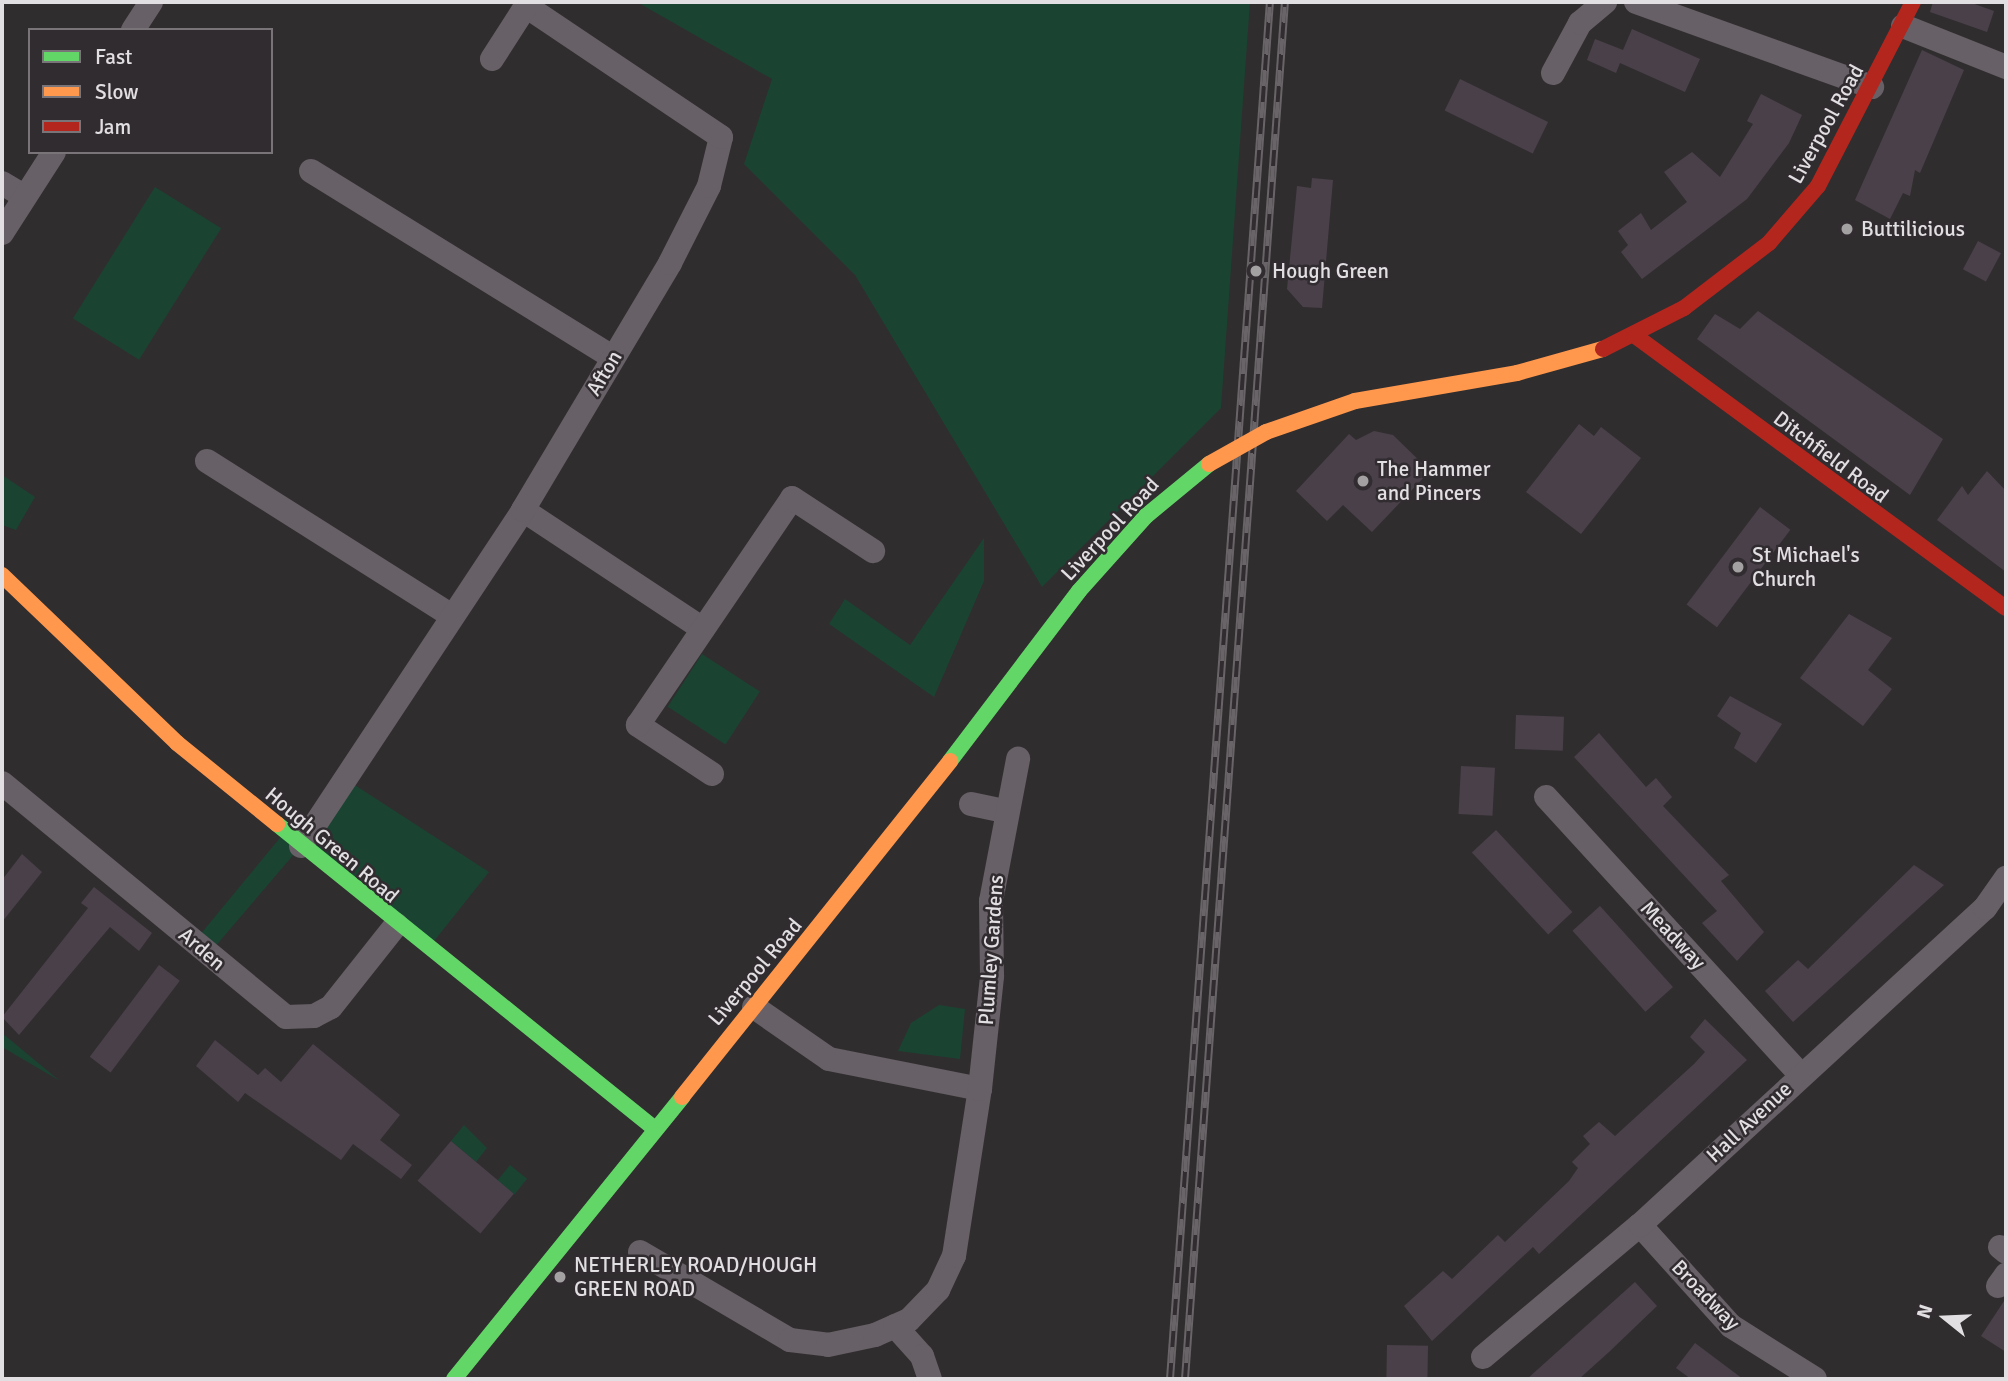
<!DOCTYPE html>
<style>
body{margin:0}
#map{position:relative;width:2008px;height:1381px;overflow:hidden;background:#302d2f;font-family:Signika,sans-serif}
div>[style]{position:absolute}
.green>*{inset:0;background:#1b4332;transform-origin:0 0}
.building>*{inset:0;background:#4a4049;transform-origin:0 0}
.street>*{height:24px;margin:-12px;padding:0 12px;transform-origin:12px;border-radius:12px;background:#676066}
.fast>*{height:16px;margin:-8px;padding:0 8px;transform-origin:8px;border-radius:8px;background:#63d668}
.slow>*{height:16px;margin:-8px;padding:0 8px;transform-origin:8px;border-radius:8px;background:#ff974d}
.jam>*{height:16px;margin:-8px;padding:0 8px;transform-origin:8px;border-radius:8px;background:#b3261e}
.rail>*{height:8px;margin-top:-4px;transform-origin:0;background:repeating-linear-gradient(90deg,#312c30 0 16px,#686467 0 32px);box-sizing:border-box;border-block:2px solid #686467}
.slow-bridge>*{height:16px;margin:-8px;padding:0 8px;transform-origin:8px;border-radius:8px;background:#ff974d}
.dots>*{width:19px;height:19px;translate:-50% -50%;box-sizing:border-box;border:4px solid #312c30;border-radius:50%}
span{translate:-50% -50%;white-space:nowrap;text-align:center;line-height:1.15;-webkit-text-stroke:5px #312c30;paint-order:stroke}
.street-label{font-size:21px;color:#e2dfe2}
.poi-label{font-size:21px;color:#e2dfe2}
.left{translate:0 -50%;text-align:left}
.frame{position:absolute;inset:0;border:4px solid #e2dfe2;pointer-events:none}
.legend{position:absolute;left:28px;top:28px;width:245px;height:126px;box-sizing:border-box;background:#312c30;border:2px solid #787477;margin:0;padding:9px 12px;list-style:none;font-size:21px;color:#e2dfe2}
.legend li{display:flex;align-items:center;gap:14px;height:35px}
.legend b{width:35px;border:2px solid #787477}
.north{position:absolute;left:1910px;top:1283px;width:70px;height:70px;-webkit-text-stroke:5px #312c30;paint-order:stroke;rotate:288deg;font-size:19px;font-weight:700;line-height:28px;text-align:center;color:#e2dfe2}
.north::after{content:'';display:block;margin:auto;width:24px;height:32px;background:#e2dfe2;clip-path:polygon(50% 0,100% 100%,50% 72%,0 100%)}
</style>
<div id="map">
<div class="green">
<i style="clip-path:polygon(637px 2px,1250px 2px,1221px 408px,1042px 587px,855px 275px,744px 164px,772px 79px)"></i>
<i style="left:155px;top:187px;width:78px;height:155px;rotate:32deg"></i>
<i style="clip-path:polygon(2px 475px,35px 497px,16px 530px,2px 525px)"></i>
<i style="clip-path:polygon(984px 538px,984px 581px,934px 697px,829px 624px,845px 599px,910px 645px)"></i>
<i style="left:702px;top:654px;width:69px;height:63px;rotate:33deg"></i>
<i style="clip-path:polygon(344px 778px,489px 872px,427px 950px,301px 846px,208px 955px,194px 942px,284px 833px,300px 846px)"></i>
<i style="clip-path:polygon(939px 1005px,965px 1009px,960px 1059px,898px 1051px,911px 1023px)"></i>
<i style="clip-path:polygon(2px 1033px,60px 1081px,2px 1047px)"></i>
<i style="clip-path:polygon(464px 1125px,487px 1148px,476px 1162px,451px 1141px)"></i>
<i style="left:510px;top:1165px;width:22px;height:20px;rotate:39deg"></i>
</div>
<div class="building">
<i style="clip-path:polygon(1933px 2px,1969px 2px,1994px 11px,1987px 32px,1930px 12px)"></i>
<i style="clip-path:polygon(1632px 29px,1700px 59px,1685px 92px,1620px 63px,1616px 73px,1587px 60px,1595px 39px,1623px 50px)"></i>
<i style="clip-path:polygon(1922px 50px,1964px 70px,1920px 173px,1915px 170px,1910px 196px,1903px 193px,1890px 219px,1855px 200px)"></i>
<i style="left:1460px;top:79px;width:98px;height:35px;rotate:26deg"></i>
<i style="clip-path:polygon(1761px 94px,1802px 115px,1789px 143px,1747px 199px,1642px 279px,1621px 252px,1628px 245px,1618px 231px,1641px 213px,1651px 230px,1687px 202px,1664px 172px,1692px 152px,1720px 177px,1753px 124px,1747px 121px)"></i>
<i style="clip-path:polygon(1312px 178px,1333px 180px,1322px 308px,1303px 307px,1287px 289px,1297px 186px,1311px 188px)"></i>
<i style="left:1978px;top:241px;width:26px;height:32px;rotate:28deg"></i>
<i style="clip-path:polygon(1758px 311px,1943px 439px,1910px 495px,1697px 339px,1715px 314px,1740px 329px)"></i>
<i style="clip-path:polygon(1579px 424px,1594px 436px,1601px 427px,1641px 458px,1581px 534px,1526px 492px)"></i>
<i style="clip-path:polygon(1374px 431px,1393px 435px,1430px 471px,1372px 532px,1343px 505px,1327px 521px,1296px 491px,1349px 434px,1356px 440px)"></i>
<i style="clip-path:polygon(1987px 471px,2006px 491px,2006px 572px,1937px 520px,1962px 486px,1968px 495px)"></i>
<i style="left:1760px;top:507px;width:38px;height:122px;rotate:37deg"></i>
<i style="clip-path:polygon(1849px 614px,1892px 638px,1868px 670px,1892px 689px,1863px 726px,1800px 678px)"></i>
<i style="clip-path:polygon(1730px 696px,1782px 724px,1756px 763px,1734px 748px,1741px 733px,1717px 716px)"></i>
<i style="left:1516px;top:715px;width:48px;height:34px;rotate:2deg"></i>
<i style="clip-path:polygon(1599px 733px,1646px 787px,1656px 778px,1672px 797px,1663px 806px,1729px 875px,1721px 881px,1764px 932px,1737px 961px,1702px 923px,1717px 911px,1574px 757px)"></i>
<i style="left:1461px;top:766px;width:34px;height:48px;rotate:3deg"></i>
<i style="left:1496px;top:830px;width:112px;height:33px;rotate:47deg"></i>
<i style="clip-path:polygon(22px 854px,42px 872px,2px 922px,2px 880px)"></i>
<i style="clip-path:polygon(1914px 865px,1944px 885px,1793px 1022px,1765px 991px,1798px 960px,1808px 969px)"></i>
<i style="clip-path:polygon(94px 887px,152px 933px,139px 951px,110px 927px,19px 1035px,2px 1017px,88px 908px,81px 903px)"></i>
<i style="left:1600px;top:906px;width:109px;height:37px;rotate:48deg"></i>
<i style="left:159px;top:965px;width:26px;height:115px;rotate:37deg"></i>
<i style="clip-path:polygon(1705px 1019px,1747px 1060px,1539px 1254px,1533px 1247px,1432px 1341px,1404px 1306px,1443px 1271px,1452px 1279px,1498px 1235px,1505px 1242px,1569px 1181px,1578px 1168px,1572px 1162px,1590px 1144px,1583px 1136px,1599px 1122px,1615px 1136px,1694px 1064px,1705px 1052px,1690px 1037px)"></i>
<i style="clip-path:polygon(215px 1040px,258px 1075px,265px 1068px,281px 1082px,313px 1044px,400px 1115px,380px 1140px,412px 1165px,401px 1179px,353px 1144px,341px 1160px,245px 1093px,238px 1102px,196px 1066px)"></i>
<i style="left:451px;top:1141px;width:82px;height:52px;rotate:40deg"></i>
<i style="clip-path:polygon(1635px 1282px,1657px 1306px,1609px 1352px,1579px 1379px,1527px 1379px)"></i>
<i style="clip-path:polygon(2006px 1298px,2006px 1352px,1981px 1336px)"></i>
<i style="clip-path:polygon(1695px 1343px,1743px 1379px,1691px 1379px,1676px 1368px)"></i>
<i style="left:1387px;top:1345px;width:41px;height:34px;rotate:1deg"></i>
</div>
<div class="street">
<i style="left:1636px;top:2px;width:251px;rotate:19.8deg"></i>
<i style="left:1903px;top:26px;width:111px;rotate:21.7deg"></i>
<i style="left:133px;top:30px;width:33px;rotate:-57deg"></i>
<i style="left:1553px;top:73px;width:57px;rotate:-61.6deg"></i>
<i style="left:1580px;top:23px;width:33px;rotate:-40deg"></i>
<i style="left:311px;top:171px;width:354px;rotate:31.7deg"></i>
<i style="left:2px;top:183px;width:26px;rotate:31deg"></i>
<i style="left:2px;top:233px;width:96px;rotate:-57.3deg"></i>
<i style="left:207px;top:461px;width:286px;rotate:32.3deg"></i>
<i style="left:523px;top:510px;width:214px;rotate:33.5deg"></i>
<i style="left:712px;top:774px;width:89px;rotate:-146.5deg"></i>
<i style="left:638px;top:725px;width:274px;rotate:-55.8deg"></i>
<i style="left:792px;top:498px;width:97px;rotate:33.2deg"></i>
<i style="left:2px;top:783px;width:368px;rotate:39.5deg"></i>
<i style="left:286px;top:1017px;width:28px;rotate:-2deg"></i>
<i style="left:314px;top:1016px;width:19px;rotate:-28deg"></i>
<i style="left:331px;top:1007px;width:105px;rotate:-51.6deg"></i>
<i style="left:1546px;top:797px;width:376px;rotate:47.5deg"></i>
<i style="left:971px;top:804px;width:34px;rotate:12deg"></i>
<i style="left:301px;top:846px;width:403px;rotate:-56.5deg"></i>
<i style="left:523px;top:510px;width:287px;rotate:-59.2deg"></i>
<i style="left:670px;top:263px;width:86px;rotate:-63.1deg"></i>
<i style="left:709px;top:186px;width:50px;rotate:-76.2deg"></i>
<i style="left:721px;top:137px;width:235px;rotate:-146.1deg"></i>
<i style="left:526px;top:6px;width:63px;rotate:122.7deg"></i>
<i style="left:754px;top:1007px;width:91px;rotate:34.7deg"></i>
<i style="left:829px;top:1059px;width:154px;rotate:11.2deg"></i>
<i style="left:1640px;top:1225px;width:136px;rotate:48deg"></i>
<i style="left:1731px;top:1326px;width:99px;rotate:32.2deg"></i>
<i style="left:2000px;top:1247px;width:8px;rotate:40deg"></i>
<i style="left:640px;top:1252px;width:174px;rotate:30.4deg"></i>
<i style="left:790px;top:1340px;width:38px;rotate:7deg"></i>
<i style="left:828px;top:1345px;width:48px;rotate:-12deg"></i>
<i style="left:875px;top:1335px;width:37px;rotate:-24deg"></i>
<i style="left:909px;top:1320px;width:42px;rotate:-46deg"></i>
<i style="left:938px;top:1290px;width:38px;rotate:-65deg"></i>
<i style="left:954px;top:1256px;width:169px;rotate:-81.2deg"></i>
<i style="left:980px;top:1089px;width:114px;rotate:-83.9deg"></i>
<i style="left:992px;top:976px;width:75px;rotate:-90.8deg"></i>
<i style="left:991px;top:901px;width:145px;rotate:-79.2deg"></i>
<i style="left:1998px;top:1286px;width:14px;rotate:-54deg"></i>
<i style="left:895px;top:1326px;width:40px;rotate:48deg"></i>
<i style="left:922px;top:1356px;width:24px;rotate:71deg"></i>
<i style="left:1483px;top:1357px;width:205px;rotate:-40.1deg"></i>
<i style="left:1640px;top:1225px;width:469px;rotate:-42.6deg"></i>
<i style="left:1985px;top:908px;width:37px;rotate:-55deg"></i>
</div>
<div class="fast">
<i style="left:950px;top:761px;width:213px;rotate:-52.8deg"></i>
<i style="left:1079px;top:591px;width:101px;rotate:-48.2deg"></i>
<i style="left:1146px;top:516px;width:82px;rotate:-39.5deg"></i>
<i style="left:277px;top:824px;width:483px;rotate:38.9deg"></i>
<i style="left:454px;top:1379px;width:363px;rotate:-51deg"></i>
</div>
<div class="slow">
<i style="left:1266px;top:432px;width:94px;rotate:-19.2deg"></i>
<i style="left:1355px;top:401px;width:164px;rotate:-9.8deg"></i>
<i style="left:1517px;top:373px;width:89px;rotate:-15.6deg"></i>
<i style="left:2px;top:575px;width:243px;rotate:43.8deg"></i>
<i style="left:177px;top:743px;width:129px;rotate:39deg"></i>
<i style="left:682px;top:1097px;width:430px;rotate:-51.4deg"></i>
</div>
<div class="jam">
<i style="left:1634px;top:335px;width:461px;rotate:36.3deg"></i>
<i style="left:1603px;top:349px;width:91px;rotate:-26.8deg"></i>
<i style="left:1684px;top:308px;width:107px;rotate:-37.4deg"></i>
<i style="left:1769px;top:243px;width:75px;rotate:-49.3deg"></i>
<i style="left:1818px;top:186px;width:207px;rotate:-62.7deg"></i>
</div>
<div class="rail">
<i style="left:1170px;top:1379px;width:1381px;rotate:-85.85deg"></i>
<i style="left:1185px;top:1379px;width:1381px;rotate:-85.85deg"></i>
</div>
<div class="slow-bridge">
<i style="left:1209px;top:464px;width:65px;rotate:-29.3deg"></i>
</div>
<div class="dots">
<i style="left:1847px;top:229px;background:#a4a1a3"></i>
<i style="left:1256px;top:271px;background:#a4a1a3"></i>
<i style="left:1363px;top:481px;background:#a4a1a3"></i>
<i style="left:1738px;top:567px;background:#a4a1a3"></i>
<i style="left:560px;top:1277px;background:#a4a1a3"></i>
</div>
<div class="street-label">
<span style="left:1826px;top:124px;rotate:-61deg">Liverpool Road</span>
<span style="left:604px;top:373px;rotate:-59deg">Afton</span>
<span style="left:1831px;top:457px;rotate:37deg">Ditchfield Road</span>
<span style="left:1110px;top:529px;rotate:-47deg">Liverpool Road</span>
<span style="left:332px;top:845px;rotate:40deg">Hough Green Road</span>
<span style="left:1673px;top:935px;rotate:47deg">Meadway</span>
<span style="left:202px;top:949px;rotate:41deg">Arden</span>
<span style="left:991px;top:950px;rotate:-86deg">Plumley Gardens</span>
<span style="left:755px;top:972px;rotate:-50deg">Liverpool Road</span>
<span style="left:1749px;top:1122px;rotate:-43deg">Hall Avenue</span>
<span style="left:1706px;top:1295px;rotate:46deg">Broadway</span>
</div>
<div class="poi-label">
<span class="left" style="left:1861px;top:229px">Buttilicious</span>
<span class="left" style="left:1272px;top:271px">Hough Green</span>
<span class="left" style="left:1377px;top:481px">The Hammer<br>and Pincers</span>
<span class="left" style="left:1752px;top:567px">St Michael's<br>Church</span>
<span class="left" style="left:574px;top:1277px">NETHERLEY ROAD/HOUGH<br>GREEN ROAD</span>
</div>
<div class="frame"></div>
<ul class="legend">
<li><b style="height:9px;background:#63d668"></b>Fast</li>
<li><b style="height:9px;background:#ff974d"></b>Slow</li>
<li><b style="height:9px;background:#b3261e"></b>Jam</li>
</ul>
<div class="north">N</div>
</div>
